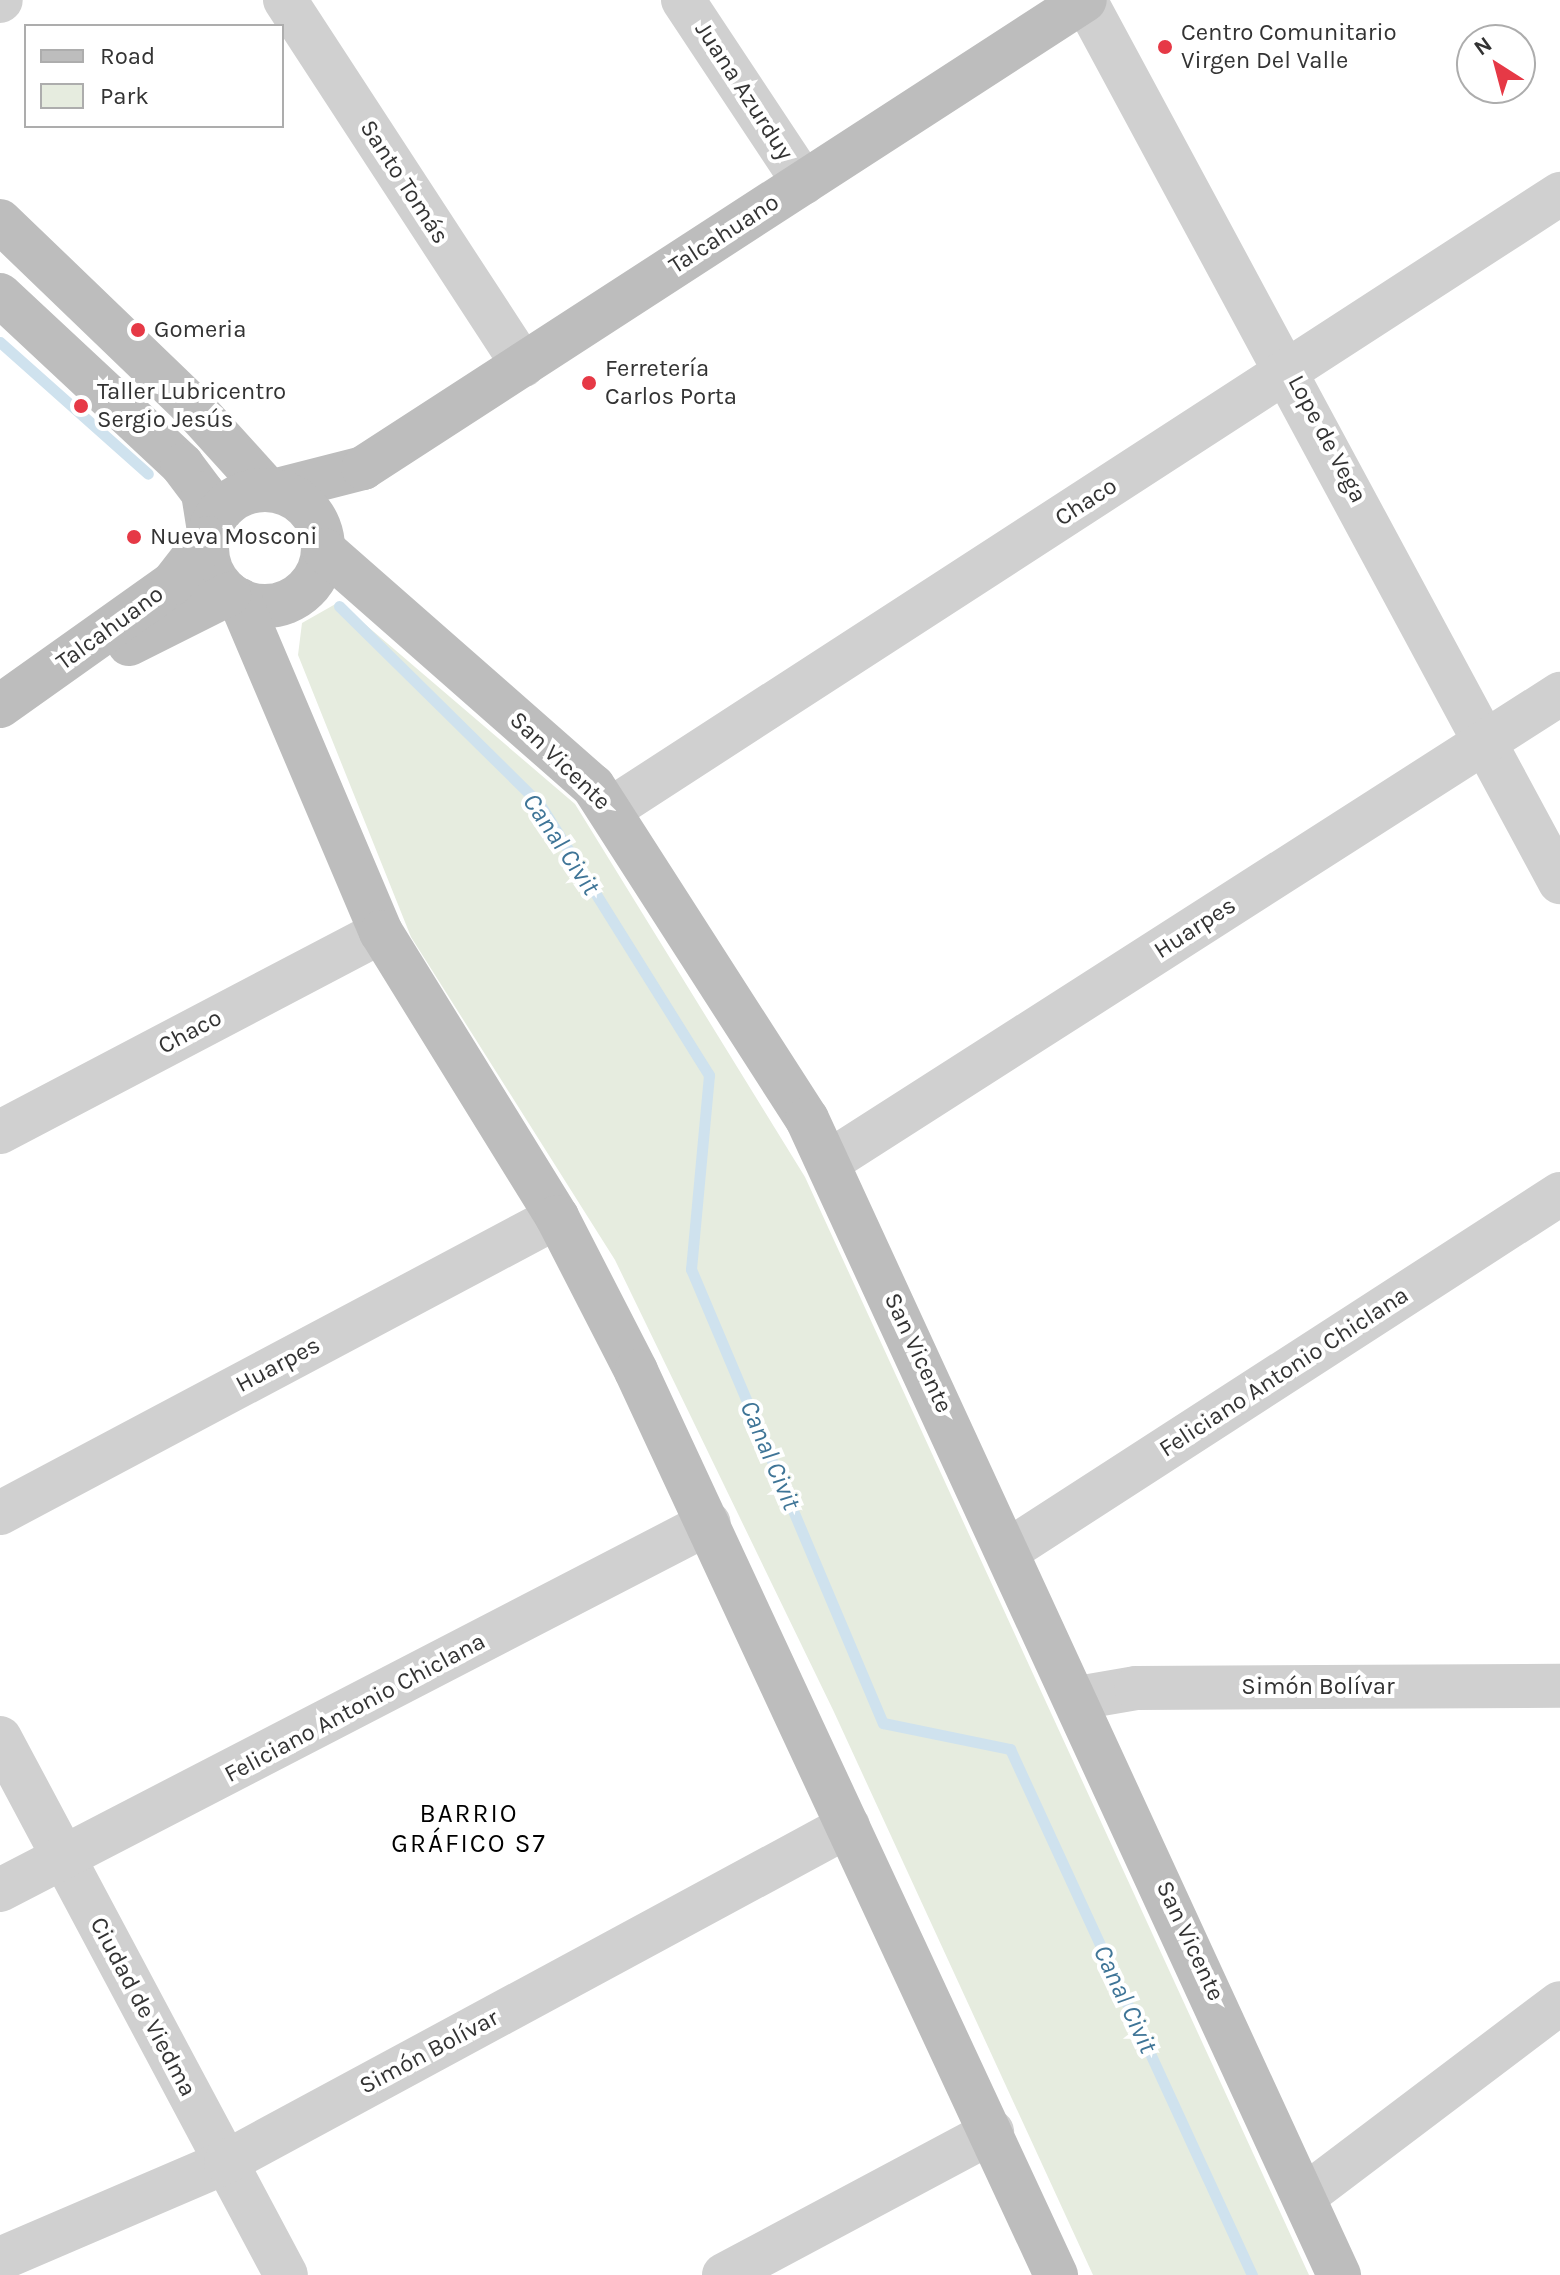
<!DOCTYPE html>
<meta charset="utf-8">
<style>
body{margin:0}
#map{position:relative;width:1560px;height:2275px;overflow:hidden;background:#fff;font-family:Karla,sans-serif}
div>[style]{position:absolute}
.green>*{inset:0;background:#e6ecdf}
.stream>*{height:11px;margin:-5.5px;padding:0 5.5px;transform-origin:5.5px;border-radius:5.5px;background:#cfe2ee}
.street>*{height:44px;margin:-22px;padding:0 22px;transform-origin:22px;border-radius:22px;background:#d0d0d0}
.secondary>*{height:44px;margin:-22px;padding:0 22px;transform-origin:22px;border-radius:22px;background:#bdbdbd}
.secondary>.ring{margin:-22px;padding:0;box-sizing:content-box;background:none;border:44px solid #bdbdbd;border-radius:50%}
.dots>*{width:22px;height:22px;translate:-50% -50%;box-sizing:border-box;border:4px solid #fff;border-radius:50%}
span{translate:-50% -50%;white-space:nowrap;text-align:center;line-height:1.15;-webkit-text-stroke:8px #fff;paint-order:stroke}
.poi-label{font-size:24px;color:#333}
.left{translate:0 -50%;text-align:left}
.street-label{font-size:24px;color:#333}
.water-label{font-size:26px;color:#3f7597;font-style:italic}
.neighbourhood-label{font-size:26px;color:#000;letter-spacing:2px}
.legend{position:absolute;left:24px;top:24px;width:260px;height:104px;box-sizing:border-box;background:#fff;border:2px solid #adadad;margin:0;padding:10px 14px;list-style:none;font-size:24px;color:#333}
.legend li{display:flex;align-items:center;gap:16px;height:40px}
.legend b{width:40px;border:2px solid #adadad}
.north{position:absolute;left:1456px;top:24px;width:80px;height:80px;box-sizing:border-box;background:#fff;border:2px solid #adadad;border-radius:50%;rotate:324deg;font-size:22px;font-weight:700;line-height:32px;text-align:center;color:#333}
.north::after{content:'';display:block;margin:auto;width:28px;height:36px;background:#e63946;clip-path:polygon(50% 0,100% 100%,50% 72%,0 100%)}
</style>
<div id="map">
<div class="green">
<i style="clip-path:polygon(339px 602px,575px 804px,805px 1177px,1309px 2275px,1093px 2275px,834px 1712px,615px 1260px,411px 937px,298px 655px,302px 623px)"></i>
</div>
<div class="stream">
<i style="left:0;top:342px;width:198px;rotate:41.7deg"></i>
<i style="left:339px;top:606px;width:281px;rotate:44.6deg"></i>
<i style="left:539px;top:803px;width:321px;rotate:58deg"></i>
<i style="left:709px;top:1075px;width:195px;rotate:95.3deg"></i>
<i style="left:691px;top:1269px;width:493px;rotate:67.1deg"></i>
<i style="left:883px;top:1723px;width:130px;rotate:11.6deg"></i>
<i style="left:1010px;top:1749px;width:579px;rotate:65.29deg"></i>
</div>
<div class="street">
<i style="left:285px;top:0;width:436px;rotate:56.9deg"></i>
<i style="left:683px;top:0;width:219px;rotate:56.5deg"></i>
<i style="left:1085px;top:0;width:1002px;rotate:61.7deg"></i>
<i style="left:0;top:1px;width:1px;rotate:-45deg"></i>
<i style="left:611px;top:809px;width:1131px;rotate:-32.95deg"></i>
<i style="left:0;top:1132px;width:430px;rotate:-27.7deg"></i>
<i style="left:830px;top:1161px;width:867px;rotate:-32.61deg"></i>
<i style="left:0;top:1513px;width:631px;rotate:-27.99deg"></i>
<i style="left:1009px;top:1550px;width:656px;rotate:-32.87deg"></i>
<i style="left:1078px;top:1698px;width:59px;rotate:-9.8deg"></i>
<i style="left:1136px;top:1688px;width:424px;rotate:-0.3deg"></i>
<i style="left:0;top:1738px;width:608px;rotate:61.96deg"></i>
<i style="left:0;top:1890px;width:798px;rotate:-27.37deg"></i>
<i style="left:1306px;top:2195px;width:318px;rotate:-37.1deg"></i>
<i style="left:0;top:2259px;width:246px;rotate:-23.2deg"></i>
<i style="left:226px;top:2162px;width:707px;rotate:-28.38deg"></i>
<i style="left:724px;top:2275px;width:304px;rotate:-28.1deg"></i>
</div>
<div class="secondary">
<i style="left:0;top:221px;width:264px;rotate:43.9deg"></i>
<i style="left:190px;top:404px;width:115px;rotate:47.8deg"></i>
<i style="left:0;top:295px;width:249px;rotate:43deg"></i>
<i style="left:182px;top:465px;width:35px;rotate:53deg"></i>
<i style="left:203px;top:493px;width:38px;rotate:81deg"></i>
<i style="left:277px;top:490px;width:89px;rotate:-14.3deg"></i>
<i style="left:363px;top:468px;width:860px;rotate:-32.95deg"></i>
<i class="ring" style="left:207px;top:490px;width:72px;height:72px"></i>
<i style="left:324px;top:550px;width:358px;rotate:41.3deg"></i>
<i style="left:593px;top:786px;width:396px;rotate:57.3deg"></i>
<i style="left:807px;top:1119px;width:1273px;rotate:65.29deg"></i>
<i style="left:240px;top:600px;width:361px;rotate:67deg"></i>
<i style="left:381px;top:932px;width:335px;rotate:58.3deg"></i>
<i style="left:557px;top:1217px;width:173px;rotate:62.8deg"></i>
<i style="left:636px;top:1371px;width:997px;rotate:65.08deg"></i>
<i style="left:129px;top:644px;width:112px;rotate:-26.6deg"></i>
<i style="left:0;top:706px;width:212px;rotate:-35.4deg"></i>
<i style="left:173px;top:583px;width:57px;rotate:-52.1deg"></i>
</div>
<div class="dots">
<i style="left:1165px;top:47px;background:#e63946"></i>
<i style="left:138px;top:330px;background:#e63946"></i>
<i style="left:589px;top:383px;background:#e63946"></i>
<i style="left:81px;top:406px;background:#e63946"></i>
<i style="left:134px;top:537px;background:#e63946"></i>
</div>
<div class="poi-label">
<span class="left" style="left:1181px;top:47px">Centro Comunitario<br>Virgen Del Valle</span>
<span class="left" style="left:154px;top:330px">Gomeria</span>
<span class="left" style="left:605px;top:383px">Ferretería<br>Carlos Porta</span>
<span class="left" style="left:97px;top:406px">Taller Lubricentro<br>Sergio Jesús</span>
<span class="left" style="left:150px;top:537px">Nueva Mosconi</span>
</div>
<div class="street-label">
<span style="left:744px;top:91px;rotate:57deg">Juana Azurduy</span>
<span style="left:404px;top:182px;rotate:57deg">Santo Tomás</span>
<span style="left:724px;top:234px;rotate:-33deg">Talcahuano</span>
<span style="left:1327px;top:439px;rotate:62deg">Lope de Vega</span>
<span style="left:1086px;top:502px;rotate:-33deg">Chaco</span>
<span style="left:110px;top:628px;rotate:-36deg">Talcahuano</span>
<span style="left:560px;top:761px;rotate:44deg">San Vicente</span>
<span style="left:1195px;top:928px;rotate:-33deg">Huarpes</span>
<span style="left:190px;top:1032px;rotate:-28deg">Chaco</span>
<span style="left:918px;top:1353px;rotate:65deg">San Vicente</span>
<span style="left:278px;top:1365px;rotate:-28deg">Huarpes</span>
<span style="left:1284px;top:1372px;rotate:-33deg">Feliciano Antonio Chiclana</span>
<span style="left:1318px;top:1687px">Simón Bolívar</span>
<span style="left:355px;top:1708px;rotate:-28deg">Feliciano Antonio Chiclana</span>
<span style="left:1190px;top:1941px;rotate:65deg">San Vicente</span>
<span style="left:143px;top:2007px;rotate:62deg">Ciudad de Viedma</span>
<span style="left:429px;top:2052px;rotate:-28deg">Simón Bolívar</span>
</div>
<div class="water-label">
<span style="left:561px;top:844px;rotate:56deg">Canal Civit</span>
<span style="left:770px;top:1455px;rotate:67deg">Canal Civit</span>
<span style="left:1125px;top:1999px;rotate:65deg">Canal Civit</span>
</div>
<div class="neighbourhood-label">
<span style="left:469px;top:1829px">BARRIO<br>GRÁFICO S7</span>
</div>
<ul class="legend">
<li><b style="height:10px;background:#bdbdbd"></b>Road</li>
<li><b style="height:22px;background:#e6ecdf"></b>Park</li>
</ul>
<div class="north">N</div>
</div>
